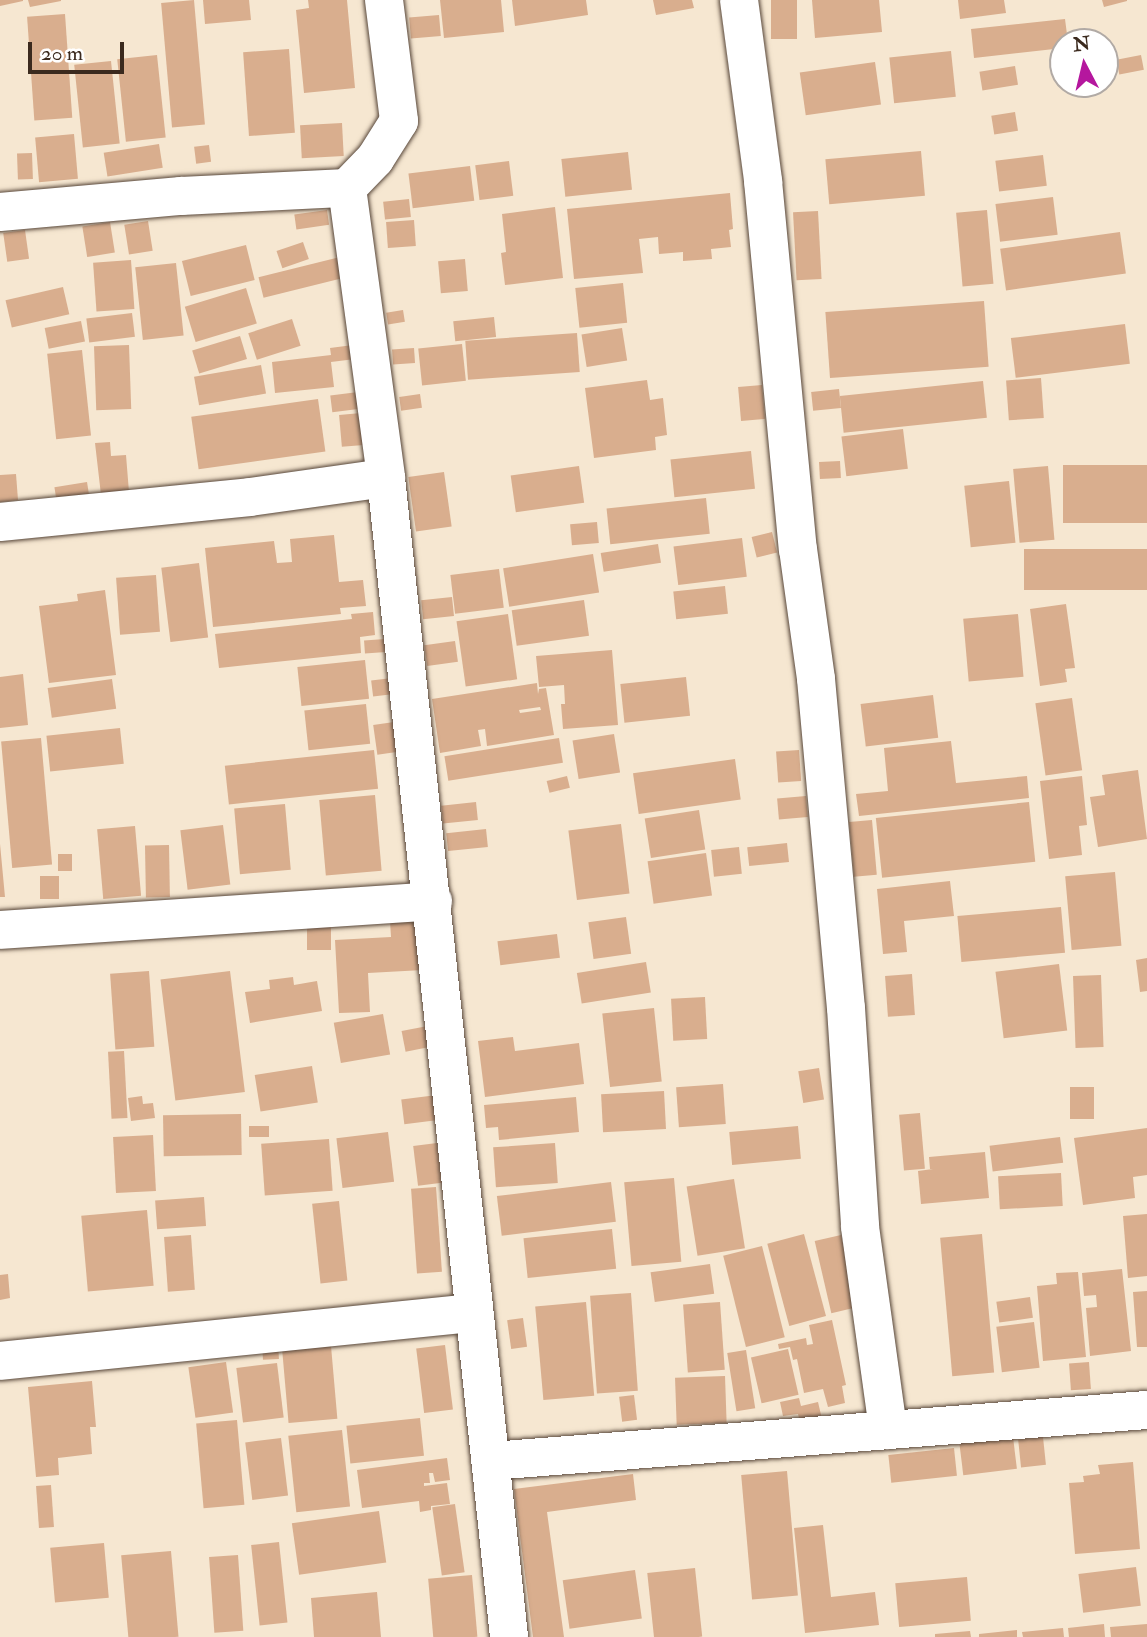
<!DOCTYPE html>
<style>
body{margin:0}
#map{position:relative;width:1147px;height:1637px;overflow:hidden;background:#f6e7d1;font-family:"IM FELL Double Pica",serif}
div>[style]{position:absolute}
.building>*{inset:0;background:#d9ae8e;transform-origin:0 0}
.roads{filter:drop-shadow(0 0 2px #574639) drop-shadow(0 0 2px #574639)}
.minor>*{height:38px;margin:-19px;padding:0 19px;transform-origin:19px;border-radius:19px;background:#fff}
span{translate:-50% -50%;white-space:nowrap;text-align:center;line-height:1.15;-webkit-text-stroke:5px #fff;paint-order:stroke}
.north{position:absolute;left:1049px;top:28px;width:70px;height:70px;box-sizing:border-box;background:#fff;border:2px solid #b1aaa5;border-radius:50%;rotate:353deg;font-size:19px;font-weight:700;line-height:28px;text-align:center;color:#3b2a1e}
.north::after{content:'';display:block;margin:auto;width:24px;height:32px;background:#b5179e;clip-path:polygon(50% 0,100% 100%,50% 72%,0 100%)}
.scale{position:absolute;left:28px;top:42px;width:96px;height:32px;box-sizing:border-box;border:4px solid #3b2a1e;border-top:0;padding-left:9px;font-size:21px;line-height:24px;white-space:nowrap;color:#3b2a1e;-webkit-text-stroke:5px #fff;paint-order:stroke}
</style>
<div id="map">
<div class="building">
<i style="clip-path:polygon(0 0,23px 0,23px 1px,0 6px)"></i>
<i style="clip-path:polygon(28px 0,61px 0,61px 1px,30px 7px)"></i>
<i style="left:194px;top:0;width:125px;height:33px;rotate:85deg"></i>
<i style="clip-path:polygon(203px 0,249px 0,251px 20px,205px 24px)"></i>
<i style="clip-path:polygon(308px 0,347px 0,355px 88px,304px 93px,296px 10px,309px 8px)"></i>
<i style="clip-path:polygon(440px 0,501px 0,504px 32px,444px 38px)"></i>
<i style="clip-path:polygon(512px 0,586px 0,588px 15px,515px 26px)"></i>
<i style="clip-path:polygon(653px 0,692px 0,694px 8px,656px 15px)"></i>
<i style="left:771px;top:0;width:26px;height:39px"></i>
<i style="clip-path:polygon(812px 0,879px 0,882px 32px,815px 38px)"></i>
<i style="clip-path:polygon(958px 0,1004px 0,1006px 13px,960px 19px)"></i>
<i style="clip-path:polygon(1102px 0,1127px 0,1127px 1px,1104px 7px)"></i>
<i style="left:65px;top:14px;width:104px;height:38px;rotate:86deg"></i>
<i style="left:439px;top:15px;width:21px;height:30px;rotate:85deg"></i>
<i style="clip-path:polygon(1065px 19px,1068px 42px,1063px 42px,1063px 48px,974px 58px,971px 29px)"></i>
<i style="left:289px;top:49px;width:84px;height:46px;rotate:86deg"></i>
<i style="left:951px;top:51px;width:46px;height:62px;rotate:84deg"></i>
<i style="left:157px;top:55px;width:83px;height:40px;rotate:84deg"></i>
<i style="left:1141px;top:55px;width:15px;height:25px;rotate:79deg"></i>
<i style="left:111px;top:61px;width:83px;height:37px;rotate:84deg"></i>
<i style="left:875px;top:62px;width:43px;height:76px;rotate:82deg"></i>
<i style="left:1015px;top:66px;width:19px;height:36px;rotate:81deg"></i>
<i style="left:1015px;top:112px;width:19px;height:24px;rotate:81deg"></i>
<i style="left:342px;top:123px;width:33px;height:42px;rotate:87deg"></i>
<i style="left:74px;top:134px;width:45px;height:39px;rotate:85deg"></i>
<i style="left:159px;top:144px;width:24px;height:56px;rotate:81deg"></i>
<i style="left:209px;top:145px;width:17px;height:15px;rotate:83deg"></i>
<i style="left:921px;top:151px;width:45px;height:96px;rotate:85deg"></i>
<i style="left:628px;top:152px;width:38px;height:67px;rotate:84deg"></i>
<i style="left:32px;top:153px;width:26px;height:15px;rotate:88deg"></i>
<i style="left:1043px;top:155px;width:31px;height:48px;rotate:83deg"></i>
<i style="left:509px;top:161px;width:35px;height:34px;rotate:83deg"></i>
<i style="left:470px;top:166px;width:35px;height:62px;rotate:83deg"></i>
<i style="clip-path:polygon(730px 193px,733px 229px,729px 230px,731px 247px,711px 249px,712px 259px,683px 261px,683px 252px,659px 254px,658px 237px,639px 239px,643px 273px,574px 279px,567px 209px)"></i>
<i style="left:1053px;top:197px;width:38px;height:58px;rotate:83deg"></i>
<i style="left:409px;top:199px;width:18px;height:26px;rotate:84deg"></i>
<i style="clip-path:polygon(555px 207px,563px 278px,505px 285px,501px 253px,506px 252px,502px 214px)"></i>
<i style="left:327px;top:210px;width:15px;height:33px;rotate:82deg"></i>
<i style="left:987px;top:210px;width:74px;height:31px;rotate:85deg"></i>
<i style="left:818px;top:211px;width:68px;height:25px;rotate:87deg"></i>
<i style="left:414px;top:220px;width:26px;height:28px;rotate:86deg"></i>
<i style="left:148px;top:221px;width:30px;height:24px;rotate:81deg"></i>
<i style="left:110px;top:222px;width:31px;height:28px;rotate:81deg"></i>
<i style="left:25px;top:230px;width:29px;height:22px;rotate:82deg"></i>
<i style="left:1120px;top:232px;width:42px;height:121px;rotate:82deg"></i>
<i style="left:303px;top:242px;width:18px;height:28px;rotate:71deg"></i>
<i style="left:246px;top:245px;width:36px;height:66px;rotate:76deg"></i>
<i style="left:340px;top:257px;width:21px;height:84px;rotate:76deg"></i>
<i style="left:465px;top:259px;width:32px;height:27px;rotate:85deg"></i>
<i style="left:131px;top:260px;width:49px;height:38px;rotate:86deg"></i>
<i style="left:176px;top:263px;width:73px;height:41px;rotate:84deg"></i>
<i style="left:623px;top:283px;width:40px;height:48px;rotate:84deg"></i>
<i style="left:63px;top:287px;width:28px;height:59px;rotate:77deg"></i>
<i style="left:246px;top:288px;width:37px;height:64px;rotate:73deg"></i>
<i style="left:984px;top:301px;width:66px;height:159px;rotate:86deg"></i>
<i style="left:403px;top:310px;width:12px;height:17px;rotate:81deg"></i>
<i style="left:132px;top:313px;width:24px;height:46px;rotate:83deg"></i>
<i style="left:494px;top:317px;width:20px;height:41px;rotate:84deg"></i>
<i style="left:292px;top:319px;width:28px;height:46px;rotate:72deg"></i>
<i style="left:81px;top:321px;width:21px;height:37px;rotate:79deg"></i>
<i style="left:1125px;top:324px;width:40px;height:115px;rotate:83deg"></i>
<i style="left:622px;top:328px;width:33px;height:41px;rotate:81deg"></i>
<i style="left:577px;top:333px;width:39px;height:112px;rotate:86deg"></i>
<i style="left:240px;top:336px;width:24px;height:50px;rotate:73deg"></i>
<i style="left:462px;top:344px;width:37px;height:44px;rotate:84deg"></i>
<i style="left:129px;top:345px;width:64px;height:35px;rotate:88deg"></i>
<i style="clip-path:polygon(353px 345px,355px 359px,331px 362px,334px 387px,275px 393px,272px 362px,331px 355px,330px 348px)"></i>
<i style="left:414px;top:348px;width:15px;height:22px;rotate:86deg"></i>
<i style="left:82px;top:350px;width:86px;height:35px;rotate:84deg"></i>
<i style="left:261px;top:365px;width:29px;height:68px;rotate:80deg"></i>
<i style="left:1041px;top:378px;width:40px;height:35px;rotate:86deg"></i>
<i style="clip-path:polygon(647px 380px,650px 400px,663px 398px,667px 435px,655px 437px,656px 450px,594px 458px,585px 388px)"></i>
<i style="left:983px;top:381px;width:37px;height:144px;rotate:84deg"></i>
<i style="left:762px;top:385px;width:34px;height:24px;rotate:85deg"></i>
<i style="left:839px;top:389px;width:19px;height:28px;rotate:84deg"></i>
<i style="left:366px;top:391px;width:17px;height:36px;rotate:83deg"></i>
<i style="left:420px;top:394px;width:14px;height:21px;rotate:82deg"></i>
<i style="left:318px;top:399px;width:53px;height:128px;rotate:82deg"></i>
<i style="left:361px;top:413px;width:32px;height:22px;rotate:85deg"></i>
<i style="left:903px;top:429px;width:40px;height:62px;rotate:83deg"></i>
<i style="clip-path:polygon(110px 442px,111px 456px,126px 455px,129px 492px,101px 495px,95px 443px)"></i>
<i style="left:751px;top:451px;width:38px;height:81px;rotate:84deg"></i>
<i style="left:840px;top:461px;width:17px;height:21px;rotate:87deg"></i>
<i style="left:1147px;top:465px;width:58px;height:84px;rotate:90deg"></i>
<i style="left:579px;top:466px;width:37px;height:69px;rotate:82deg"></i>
<i style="left:1048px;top:466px;width:74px;height:35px;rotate:85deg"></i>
<i style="left:444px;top:472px;width:55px;height:36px;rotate:82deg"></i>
<i style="clip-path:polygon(16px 474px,18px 500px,0 502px,0 475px)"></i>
<i style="left:1009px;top:481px;width:62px;height:45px;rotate:84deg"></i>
<i style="left:87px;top:482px;width:12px;height:33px;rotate:81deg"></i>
<i style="left:706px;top:498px;width:36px;height:100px;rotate:84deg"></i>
<i style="left:597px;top:522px;width:21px;height:27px;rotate:85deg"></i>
<i style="left:772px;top:532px;width:21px;height:21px;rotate:76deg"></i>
<i style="clip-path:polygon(334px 535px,339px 582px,363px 580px,366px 606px,340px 608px,341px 614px,213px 627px,205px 548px,274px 541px,277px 563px,292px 562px,290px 539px)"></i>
<i style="left:742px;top:538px;width:39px;height:69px;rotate:83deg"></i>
<i style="left:658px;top:544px;width:19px;height:58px;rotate:81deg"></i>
<i style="left:1147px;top:549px;width:41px;height:123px;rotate:90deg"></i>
<i style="left:593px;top:554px;width:39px;height:91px;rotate:81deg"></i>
<i style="left:199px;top:563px;width:75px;height:38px;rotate:83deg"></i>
<i style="left:499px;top:569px;width:39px;height:49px;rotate:83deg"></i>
<i style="left:156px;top:575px;width:57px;height:40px;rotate:86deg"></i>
<i style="left:725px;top:586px;width:28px;height:52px;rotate:84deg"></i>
<i style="clip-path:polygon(105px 590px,116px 675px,49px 683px,39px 606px,78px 601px,77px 594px)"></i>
<i style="left:452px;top:597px;width:19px;height:31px;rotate:84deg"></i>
<i style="left:584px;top:600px;width:36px;height:73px;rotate:82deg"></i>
<i style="clip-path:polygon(1066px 604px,1075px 668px,1065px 669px,1067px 682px,1040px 686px,1030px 609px)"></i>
<i style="clip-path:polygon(373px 612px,375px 635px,360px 637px,361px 653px,219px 668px,215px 634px,352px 619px,351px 614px)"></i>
<i style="left:508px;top:614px;width:66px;height:52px;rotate:82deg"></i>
<i style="left:1018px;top:614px;width:63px;height:55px;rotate:85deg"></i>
<i style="left:385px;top:639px;width:13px;height:21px;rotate:86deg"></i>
<i style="left:455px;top:641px;width:21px;height:31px;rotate:82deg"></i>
<i style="clip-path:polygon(612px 650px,618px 725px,563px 729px,561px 704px,565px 704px,564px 685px,539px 687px,536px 656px)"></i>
<i style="left:365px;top:660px;width:39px;height:68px;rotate:84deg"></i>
<i style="clip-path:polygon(23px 674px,28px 725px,0 728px,0 677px)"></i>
<i style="left:686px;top:677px;width:39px;height:66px;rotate:84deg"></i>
<i style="left:392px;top:678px;width:16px;height:21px;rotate:83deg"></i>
<i style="left:112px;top:679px;width:30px;height:65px;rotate:82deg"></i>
<i style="clip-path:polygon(evenodd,537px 683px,538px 694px,539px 689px,546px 688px,554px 735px,487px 746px,485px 729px,478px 730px,481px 746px,440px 753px,432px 699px,537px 683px,540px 707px,541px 710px,520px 713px,519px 710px,540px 707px)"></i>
<i style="left:933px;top:695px;width:43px;height:73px;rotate:83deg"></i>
<i style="left:1072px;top:698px;width:73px;height:37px;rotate:82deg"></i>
<i style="left:366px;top:704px;width:40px;height:62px;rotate:84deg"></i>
<i style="left:394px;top:722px;width:30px;height:21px;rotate:82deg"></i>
<i style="left:120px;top:728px;width:36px;height:74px;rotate:84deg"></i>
<i style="left:614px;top:734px;width:39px;height:42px;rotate:81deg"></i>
<i style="left:41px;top:738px;width:127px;height:40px;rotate:85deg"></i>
<i style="left:559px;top:738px;width:25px;height:116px;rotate:81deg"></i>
<i style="clip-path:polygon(951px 741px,956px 783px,1027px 776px,1029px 798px,859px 816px,856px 794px,888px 791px,884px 748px)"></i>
<i style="left:374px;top:750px;width:39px;height:150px;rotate:84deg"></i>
<i style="left:799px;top:750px;width:31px;height:23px;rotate:86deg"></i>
<i style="left:735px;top:759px;width:41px;height:103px;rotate:82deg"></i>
<i style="clip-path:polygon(1138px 770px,1147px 839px,1098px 847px,1090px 797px,1105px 795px,1102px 775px)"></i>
<i style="left:567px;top:776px;width:12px;height:21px;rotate:76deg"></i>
<i style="clip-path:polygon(1082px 776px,1087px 825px,1079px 826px,1082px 855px,1049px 859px,1040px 781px)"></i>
<i style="left:375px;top:795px;width:76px;height:56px;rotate:85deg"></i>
<i style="left:806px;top:796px;width:21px;height:29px;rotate:85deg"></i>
<i style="left:476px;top:802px;width:18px;height:35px;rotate:84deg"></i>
<i style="left:1029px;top:802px;width:60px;height:154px;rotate:84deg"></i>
<i style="left:285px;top:804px;width:66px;height:51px;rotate:85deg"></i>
<i style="left:699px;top:810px;width:40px;height:55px;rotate:81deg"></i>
<i style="left:872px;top:820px;width:55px;height:23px;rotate:85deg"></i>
<i style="left:621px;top:824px;width:70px;height:53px;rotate:83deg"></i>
<i style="left:223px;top:825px;width:60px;height:43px;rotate:83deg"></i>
<i style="left:135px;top:826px;width:70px;height:38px;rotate:85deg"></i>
<i style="left:486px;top:829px;width:18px;height:40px;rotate:84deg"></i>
<i style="left:787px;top:843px;width:19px;height:40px;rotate:84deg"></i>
<i style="clip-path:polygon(0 844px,5px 897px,0 897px)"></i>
<i style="left:169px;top:845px;width:52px;height:24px;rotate:89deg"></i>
<i style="left:739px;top:847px;width:27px;height:28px;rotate:84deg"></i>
<i style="left:706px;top:853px;width:43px;height:59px;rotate:82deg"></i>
<i style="left:72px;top:854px;width:17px;height:14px;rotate:90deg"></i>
<i style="left:1115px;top:872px;width:74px;height:50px;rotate:85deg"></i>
<i style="left:59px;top:876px;width:23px;height:19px;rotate:90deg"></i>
<i style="clip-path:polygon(950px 881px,954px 916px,904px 921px,907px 952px,883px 954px,877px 889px)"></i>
<i style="left:1061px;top:907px;width:46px;height:104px;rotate:85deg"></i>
<i style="left:626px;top:917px;width:37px;height:38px;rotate:82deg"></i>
<i style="clip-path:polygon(420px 919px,423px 970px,368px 973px,370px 1012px,339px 1013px,335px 940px,391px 937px,390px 921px)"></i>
<i style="left:307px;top:927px;width:24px;height:23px"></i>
<i style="left:557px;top:934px;width:24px;height:60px;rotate:83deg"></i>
<i style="clip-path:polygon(1147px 958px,1147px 991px,1140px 992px,1136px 960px)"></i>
<i style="left:646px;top:962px;width:31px;height:70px;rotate:81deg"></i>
<i style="left:1059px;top:964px;width:67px;height:64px;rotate:83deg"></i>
<i style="left:149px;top:971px;width:76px;height:39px;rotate:86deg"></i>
<i style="left:230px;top:971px;width:122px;height:70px;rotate:83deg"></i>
<i style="left:912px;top:974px;width:41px;height:27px;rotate:86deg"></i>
<i style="left:1101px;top:975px;width:72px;height:28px;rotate:88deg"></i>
<i style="clip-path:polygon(293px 977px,294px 985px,317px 981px,322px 1011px,250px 1023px,245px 992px,270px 989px,269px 980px)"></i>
<i style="left:705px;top:997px;width:42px;height:34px;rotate:87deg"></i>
<i style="left:654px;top:1008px;width:74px;height:52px;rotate:84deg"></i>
<i style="left:383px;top:1014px;width:41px;height:50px;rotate:80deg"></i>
<i style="left:433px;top:1025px;width:21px;height:32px;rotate:79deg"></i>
<i style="clip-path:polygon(513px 1037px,515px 1051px,579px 1043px,584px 1084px,485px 1097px,478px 1041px)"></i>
<i style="left:124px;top:1051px;width:67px;height:16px;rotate:87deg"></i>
<i style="left:312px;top:1066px;width:37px;height:58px;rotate:81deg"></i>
<i style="left:819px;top:1068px;width:32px;height:21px;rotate:81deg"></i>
<i style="left:723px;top:1084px;width:40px;height:47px;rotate:86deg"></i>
<i style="left:1070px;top:1087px;width:24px;height:32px"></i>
<i style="left:664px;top:1091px;width:38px;height:63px;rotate:87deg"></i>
<i style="left:437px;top:1095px;width:25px;height:36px;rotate:83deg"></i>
<i style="clip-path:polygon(142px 1096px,143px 1104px,153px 1103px,155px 1118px,131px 1121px,128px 1098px)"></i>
<i style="clip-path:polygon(576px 1097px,579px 1132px,499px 1140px,498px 1127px,486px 1128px,484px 1105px)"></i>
<i style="left:920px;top:1113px;width:56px;height:21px;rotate:85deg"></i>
<i style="left:241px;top:1114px;width:41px;height:78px;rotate:89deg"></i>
<i style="left:269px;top:1126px;width:11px;height:20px;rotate:90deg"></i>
<i style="left:798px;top:1126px;width:33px;height:69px;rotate:85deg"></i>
<i style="clip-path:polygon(1147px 1128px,1147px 1175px,1133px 1177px,1135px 1198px,1083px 1205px,1074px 1138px)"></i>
<i style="left:388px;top:1132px;width:50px;height:52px;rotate:83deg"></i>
<i style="left:153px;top:1135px;width:56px;height:40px;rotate:87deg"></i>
<i style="left:1060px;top:1137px;width:26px;height:71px;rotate:83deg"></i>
<i style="left:329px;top:1139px;width:52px;height:68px;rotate:86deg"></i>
<i style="left:437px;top:1143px;width:40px;height:24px;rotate:83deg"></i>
<i style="left:555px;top:1143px;width:40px;height:62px;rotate:86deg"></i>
<i style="clip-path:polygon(985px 1152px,989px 1198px,921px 1204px,918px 1171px,933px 1169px,930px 1169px,929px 1157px)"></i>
<i style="left:1061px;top:1173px;width:33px;height:63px;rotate:87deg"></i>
<i style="left:674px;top:1178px;width:84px;height:50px;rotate:85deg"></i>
<i style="left:734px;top:1179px;width:70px;height:48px;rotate:81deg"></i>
<i style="left:611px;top:1182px;width:40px;height:115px;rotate:83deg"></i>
<i style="left:436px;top:1187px;width:85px;height:25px;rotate:86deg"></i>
<i style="left:204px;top:1197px;width:29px;height:49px;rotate:86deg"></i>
<i style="left:339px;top:1201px;width:80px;height:27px;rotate:84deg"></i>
<i style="left:147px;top:1210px;width:76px;height:66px;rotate:85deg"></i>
<i style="clip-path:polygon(1147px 1214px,1147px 1276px,1128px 1278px,1123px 1216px)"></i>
<i style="left:612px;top:1229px;width:40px;height:89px;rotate:84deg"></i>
<i style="left:804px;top:1234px;width:85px;height:38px;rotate:75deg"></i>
<i style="left:982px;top:1234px;width:139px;height:42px;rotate:85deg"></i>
<i style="left:191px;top:1235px;width:55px;height:27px;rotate:86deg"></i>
<i style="left:841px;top:1235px;width:74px;height:27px;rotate:77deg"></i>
<i style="left:762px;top:1246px;width:94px;height:40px;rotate:76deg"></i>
<i style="left:710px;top:1264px;width:30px;height:60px;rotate:82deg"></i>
<i style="clip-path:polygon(1122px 1269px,1131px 1351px,1090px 1356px,1086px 1308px,1097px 1307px,1096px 1295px,1084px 1296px,1082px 1273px)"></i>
<i style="clip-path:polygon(1078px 1272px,1086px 1357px,1043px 1361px,1037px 1286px,1057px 1284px,1056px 1273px)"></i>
<i style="clip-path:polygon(8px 1274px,10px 1298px,0 1300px,0 1275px)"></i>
<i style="clip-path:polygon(1147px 1291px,1147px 1347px,1137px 1347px,1133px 1292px)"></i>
<i style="left:631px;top:1293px;width:98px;height:41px;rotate:86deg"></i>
<i style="left:1030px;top:1297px;width:21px;height:34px;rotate:82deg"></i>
<i style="left:586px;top:1302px;width:94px;height:51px;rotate:85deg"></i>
<i style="left:720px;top:1302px;width:68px;height:37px;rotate:86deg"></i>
<i style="left:523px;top:1318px;width:29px;height:16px;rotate:82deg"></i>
<i style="clip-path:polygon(832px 1320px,846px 1385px,842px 1386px,845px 1403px,828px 1407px,823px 1389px,804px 1393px,797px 1359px,793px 1360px,790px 1347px,779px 1349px,778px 1344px,806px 1338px,807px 1345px,813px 1344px,809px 1325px)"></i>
<i style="left:1034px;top:1322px;width:46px;height:38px;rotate:83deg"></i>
<i style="left:278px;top:1341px;width:18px;height:16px;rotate:87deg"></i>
<i style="left:445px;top:1345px;width:65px;height:29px;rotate:83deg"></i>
<i style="left:331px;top:1346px;width:73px;height:49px;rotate:85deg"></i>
<i style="left:788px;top:1349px;width:47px;height:38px;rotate:77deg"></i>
<i style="left:746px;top:1350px;width:59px;height:19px;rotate:81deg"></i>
<i style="left:226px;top:1362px;width:51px;height:38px;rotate:82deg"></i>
<i style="left:1089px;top:1362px;width:27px;height:20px;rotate:86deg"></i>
<i style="left:277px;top:1363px;width:55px;height:41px;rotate:83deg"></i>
<i style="left:725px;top:1376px;width:47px;height:50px;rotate:88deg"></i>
<i style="clip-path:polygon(92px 1381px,96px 1427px,90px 1427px,92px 1454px,58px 1458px,59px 1475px,36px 1477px,28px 1387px)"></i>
<i style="left:634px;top:1395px;width:25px;height:15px;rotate:83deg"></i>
<i style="clip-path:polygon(799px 1398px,801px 1406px,818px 1402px,822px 1419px,800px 1423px,798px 1414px,783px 1416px,780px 1402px)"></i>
<i style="left:420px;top:1418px;width:38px;height:74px;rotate:84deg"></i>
<i style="left:237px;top:1420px;width:85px;height:41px;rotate:85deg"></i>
<i style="left:342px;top:1430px;width:77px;height:54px;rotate:84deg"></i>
<i style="left:1013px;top:1437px;width:32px;height:54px;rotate:83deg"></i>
<i style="left:1043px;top:1437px;width:28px;height:25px;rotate:84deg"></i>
<i style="left:281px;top:1438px;width:58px;height:36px;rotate:83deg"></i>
<i style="left:954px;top:1448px;width:28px;height:66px;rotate:84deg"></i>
<i style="clip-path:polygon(447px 1458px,450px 1480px,435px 1482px,433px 1473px,429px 1473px,430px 1483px,424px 1483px,424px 1486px,447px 1483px,450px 1504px,431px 1506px,431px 1510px,420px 1512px,419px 1501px,362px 1508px,357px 1470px)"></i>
<i style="clip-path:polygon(1133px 1462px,1140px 1549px,1075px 1554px,1069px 1483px,1084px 1482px,1083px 1476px,1100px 1474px,1098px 1465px)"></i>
<i style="left:787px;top:1471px;width:125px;height:46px;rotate:85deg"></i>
<i style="clip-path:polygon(633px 1474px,636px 1500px,547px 1512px,564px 1637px,533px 1637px,514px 1489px)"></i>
<i style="left:51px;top:1485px;width:42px;height:15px;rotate:86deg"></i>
<i style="left:455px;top:1504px;width:69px;height:23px;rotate:82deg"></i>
<i style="left:379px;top:1511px;width:52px;height:88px;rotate:82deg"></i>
<i style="clip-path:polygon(823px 1525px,831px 1597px,875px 1592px,879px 1625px,805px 1633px,794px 1528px)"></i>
<i style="left:279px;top:1542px;width:81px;height:28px;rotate:84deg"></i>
<i style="left:104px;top:1543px;width:55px;height:54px;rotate:85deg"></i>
<i style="left:171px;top:1551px;width:86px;height:50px;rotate:85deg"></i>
<i style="left:238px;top:1555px;width:76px;height:29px;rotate:86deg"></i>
<i style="left:1136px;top:1567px;width:39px;height:58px;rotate:83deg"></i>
<i style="left:695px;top:1568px;width:69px;height:48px;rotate:84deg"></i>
<i style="left:635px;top:1570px;width:49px;height:73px;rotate:82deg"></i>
<i style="left:472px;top:1575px;width:62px;height:44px;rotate:85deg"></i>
<i style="left:967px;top:1577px;width:44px;height:72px;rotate:85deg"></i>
<i style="clip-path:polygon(377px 1592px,381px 1637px,314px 1637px,311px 1598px)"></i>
<i style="clip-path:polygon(1104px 1624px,1105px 1637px,1069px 1637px,1068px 1628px)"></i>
<i style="clip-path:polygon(1147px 1624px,1147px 1637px,1111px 1637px,1110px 1627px)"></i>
<i style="clip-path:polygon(1063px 1628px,1064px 1637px,1023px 1637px,1022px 1632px)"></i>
<i style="clip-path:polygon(1017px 1630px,1017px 1637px,979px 1637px,979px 1634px)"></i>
<i style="clip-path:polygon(970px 1631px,971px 1637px,935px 1637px,935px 1634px)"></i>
</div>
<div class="roads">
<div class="minor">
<i style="left:384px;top:0;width:122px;rotate:82.9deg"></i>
<i style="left:399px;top:121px;width:45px;rotate:122.3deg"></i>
<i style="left:375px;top:159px;width:40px;rotate:134deg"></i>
<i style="left:347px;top:188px;width:293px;rotate:82.3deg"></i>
<i style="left:386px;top:478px;width:1166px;rotate:83.94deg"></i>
<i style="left:739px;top:0;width:183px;rotate:82.4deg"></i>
<i style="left:763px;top:181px;width:370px;rotate:84.6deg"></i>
<i style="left:798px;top:549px;width:131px;rotate:82.1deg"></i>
<i style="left:816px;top:679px;width:330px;rotate:84.8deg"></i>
<i style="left:846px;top:1008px;width:219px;rotate:86.3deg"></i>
<i style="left:860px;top:1227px;width:205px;rotate:82.1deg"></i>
<i style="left:0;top:212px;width:182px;rotate:-5.1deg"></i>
<i style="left:181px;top:196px;width:166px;rotate:-2.8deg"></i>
<i style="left:0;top:522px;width:251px;rotate:-5.7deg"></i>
<i style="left:250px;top:497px;width:137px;rotate:-8deg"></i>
<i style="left:0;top:930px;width:434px;rotate:-3.8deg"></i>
<i style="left:0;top:1361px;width:474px;rotate:-5.8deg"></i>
<i style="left:491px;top:1461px;width:658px;rotate:-4.45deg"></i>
</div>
</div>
<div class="north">N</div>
<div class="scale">20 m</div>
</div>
